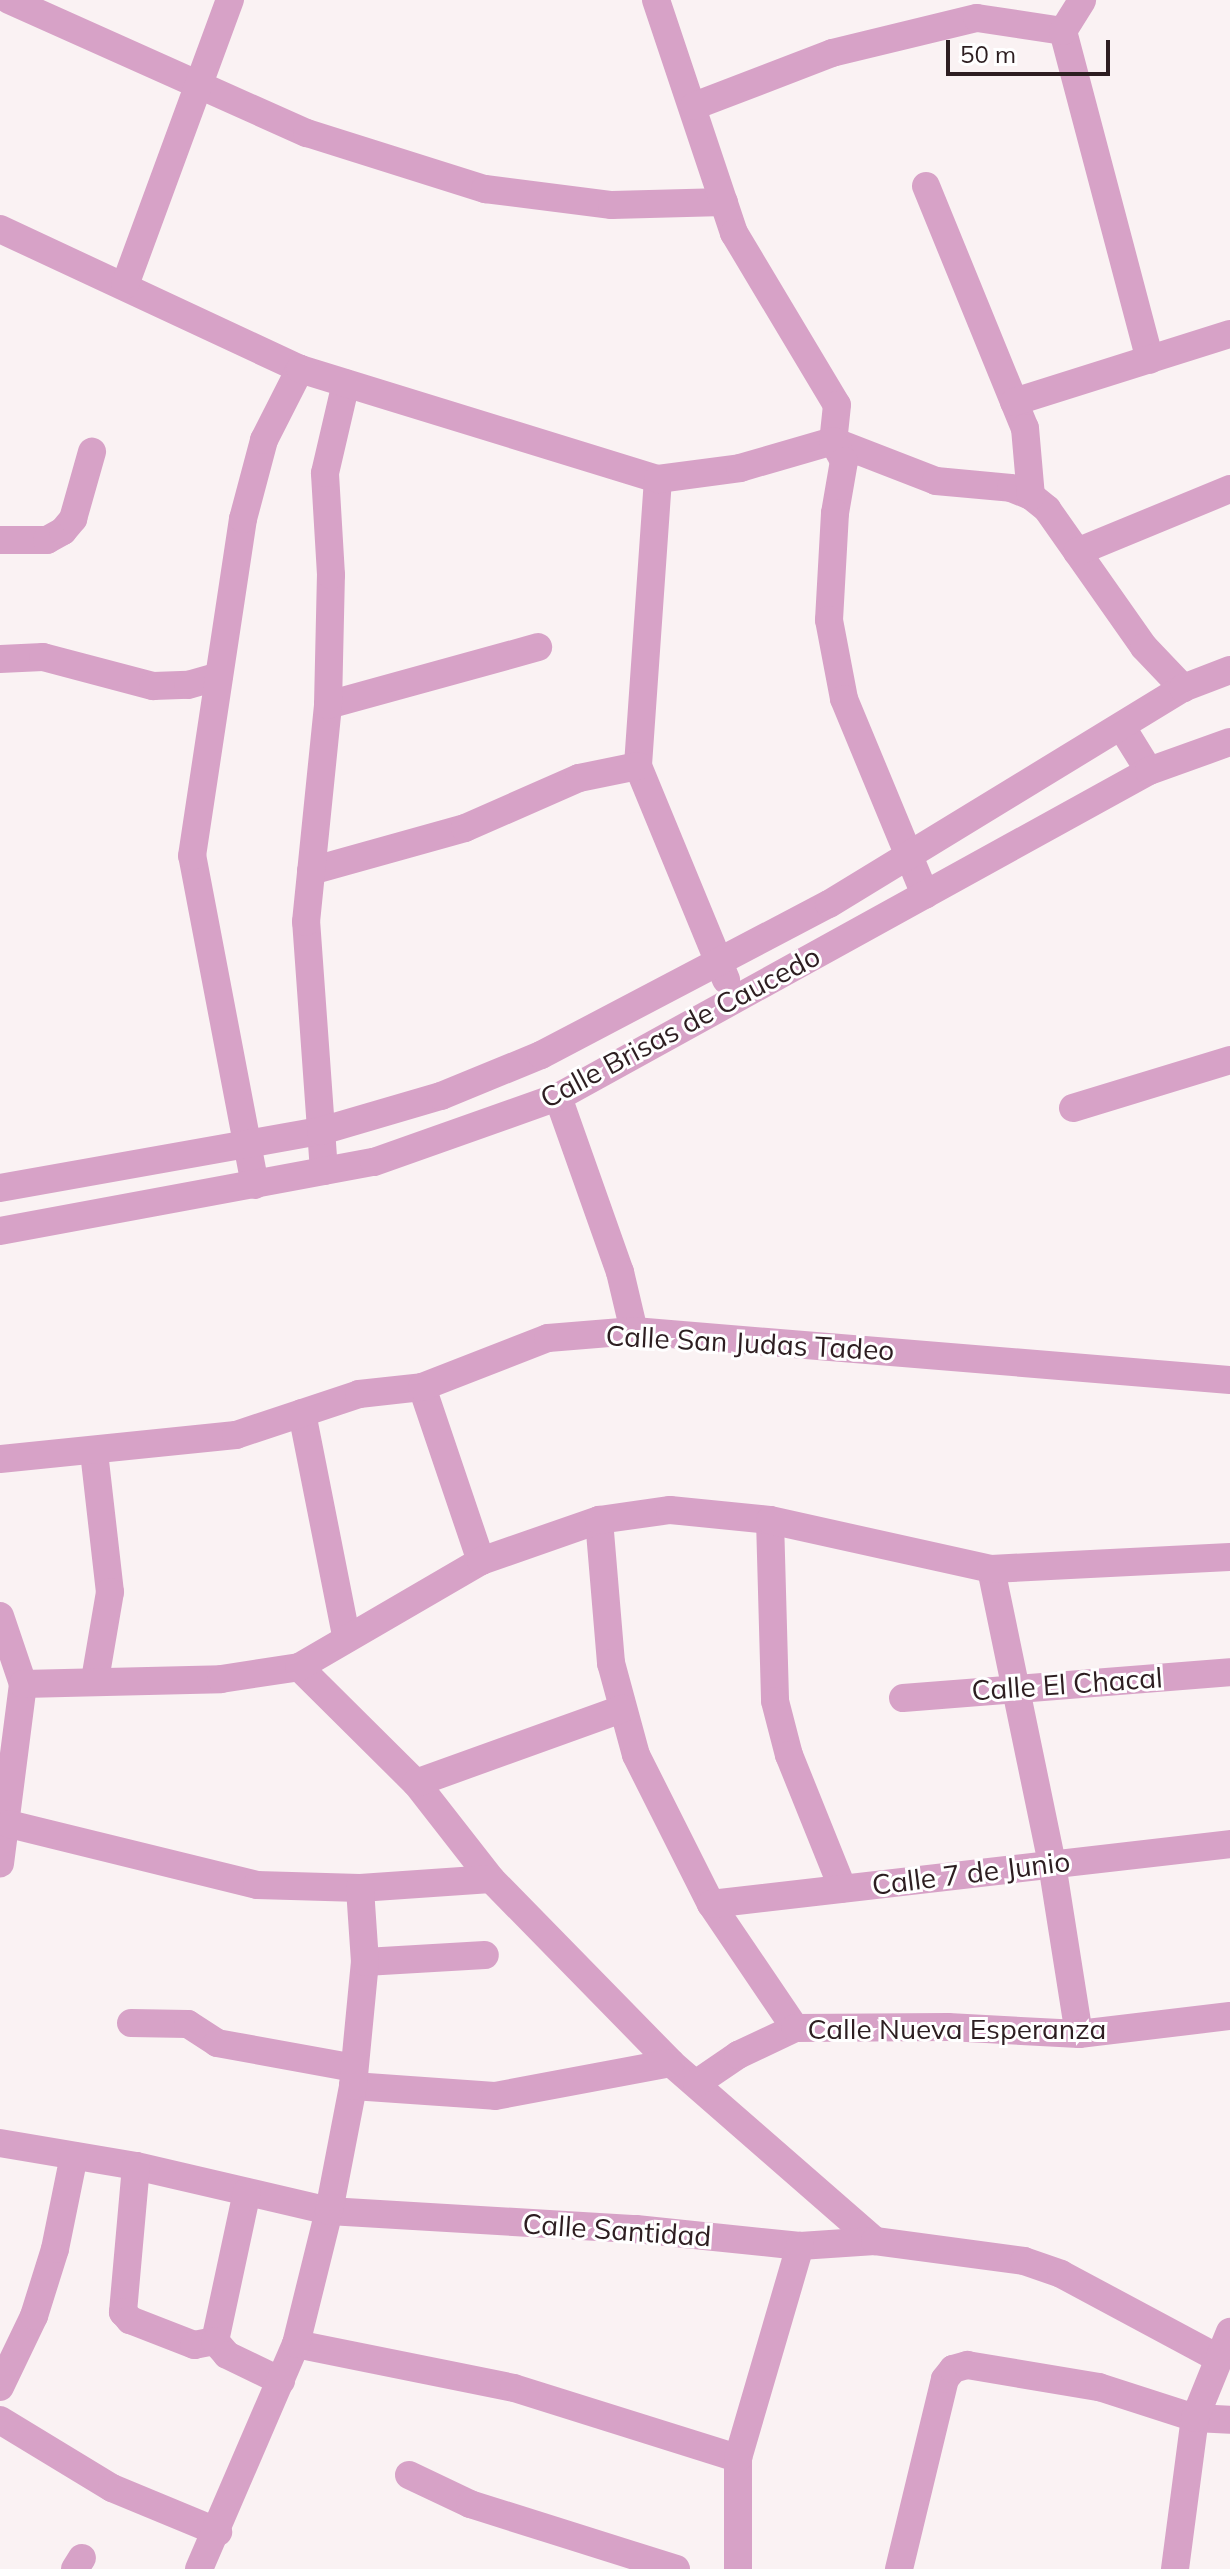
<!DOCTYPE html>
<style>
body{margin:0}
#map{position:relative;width:1230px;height:2569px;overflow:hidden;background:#faf2f3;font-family:Mulish,sans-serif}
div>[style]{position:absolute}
.minor>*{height:28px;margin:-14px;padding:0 14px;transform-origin:14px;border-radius:14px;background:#d7a2c7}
span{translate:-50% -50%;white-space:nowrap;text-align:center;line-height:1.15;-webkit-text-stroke:6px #fff;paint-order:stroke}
.street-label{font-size:28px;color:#2d1e21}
.scale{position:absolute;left:946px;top:40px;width:164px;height:36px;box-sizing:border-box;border:4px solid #2d1e21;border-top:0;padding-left:10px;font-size:24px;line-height:28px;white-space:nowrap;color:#2d1e21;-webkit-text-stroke:6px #fff;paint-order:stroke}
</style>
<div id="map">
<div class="minor">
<i style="left:9px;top:0;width:326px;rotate:24.1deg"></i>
<i style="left:307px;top:133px;width:187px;rotate:17.5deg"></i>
<i style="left:485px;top:189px;width:128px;rotate:7.2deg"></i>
<i style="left:612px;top:205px;width:112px;rotate:-1.5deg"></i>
<i style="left:656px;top:0;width:246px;rotate:71.5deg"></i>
<i style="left:734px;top:233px;width:200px;rotate:59.1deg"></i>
<i style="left:837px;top:405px;width:36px;rotate:96deg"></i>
<i style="left:833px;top:441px;width:110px;rotate:21.2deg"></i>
<i style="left:936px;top:481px;width:75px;rotate:5.3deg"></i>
<i style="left:1011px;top:488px;width:22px;rotate:22deg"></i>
<i style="left:1031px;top:496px;width:21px;rotate:39deg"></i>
<i style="left:1047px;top:509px;width:169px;rotate:54.9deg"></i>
<i style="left:1144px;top:647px;width:57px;rotate:46.4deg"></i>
<i style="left:1063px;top:31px;width:340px;rotate:75.2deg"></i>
<i style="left:694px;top:106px;width:148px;rotate:-21deg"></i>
<i style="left:832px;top:53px;width:149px;rotate:-13.6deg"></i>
<i style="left:977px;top:18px;width:87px;rotate:8.6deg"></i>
<i style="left:1063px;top:31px;width:36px;rotate:-58deg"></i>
<i style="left:926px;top:186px;width:261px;rotate:67.8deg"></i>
<i style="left:1025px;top:428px;width:68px;rotate:85deg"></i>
<i style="left:0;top:229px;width:331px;rotate:25deg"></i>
<i style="left:125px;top:285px;width:304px;rotate:-69.8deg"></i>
<i style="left:1014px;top:402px;width:226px;rotate:-17.5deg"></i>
<i style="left:658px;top:479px;width:288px;rotate:94deg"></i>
<i style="left:638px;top:766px;width:231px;rotate:67.6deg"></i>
<i style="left:0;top:540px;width:47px"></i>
<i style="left:47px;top:540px;width:18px;rotate:-29deg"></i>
<i style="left:63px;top:531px;width:16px;rotate:-50deg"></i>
<i style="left:73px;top:519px;width:70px;rotate:-74.2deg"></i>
<i style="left:1077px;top:552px;width:165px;rotate:-22.4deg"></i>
<i style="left:0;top:659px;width:43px;rotate:-2.7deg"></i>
<i style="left:43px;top:657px;width:114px;rotate:14.8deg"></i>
<i style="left:153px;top:686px;width:35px;rotate:-2deg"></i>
<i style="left:188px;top:685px;width:32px;rotate:-16deg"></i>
<i style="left:328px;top:705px;width:218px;rotate:-15.4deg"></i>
<i style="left:1123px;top:729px;width:49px;rotate:58.2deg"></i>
<i style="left:311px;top:871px;width:160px;rotate:-15.6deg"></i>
<i style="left:465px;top:828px;width:124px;rotate:-23.7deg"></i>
<i style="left:579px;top:778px;width:60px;rotate:-11.5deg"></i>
<i style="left:558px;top:1097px;width:186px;rotate:70.5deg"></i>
<i style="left:620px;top:1272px;width:61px;rotate:76.7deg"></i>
<i style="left:1073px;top:1108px;width:164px;rotate:-17deg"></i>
<i style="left:324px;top:1171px;width:250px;rotate:-94.1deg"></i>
<i style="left:306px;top:922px;width:218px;rotate:-84.2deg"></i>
<i style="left:328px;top:705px;width:130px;rotate:-88.7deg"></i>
<i style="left:331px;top:575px;width:102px;rotate:-93.4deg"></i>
<i style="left:325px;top:473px;width:92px;rotate:-76.9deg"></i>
<i style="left:255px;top:1185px;width:335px;rotate:-100.8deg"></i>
<i style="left:192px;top:856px;width:341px;rotate:-81.4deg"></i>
<i style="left:243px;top:519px;width:82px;rotate:-75.1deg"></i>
<i style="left:264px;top:440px;width:80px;rotate:-63.1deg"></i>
<i style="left:300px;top:369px;width:375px;rotate:17.1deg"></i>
<i style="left:658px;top:479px;width:83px;rotate:-7.6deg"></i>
<i style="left:740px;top:468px;width:97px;rotate:-16.2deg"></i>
<i style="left:833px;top:441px;width:23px;rotate:61deg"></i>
<i style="left:844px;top:461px;width:53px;rotate:99.8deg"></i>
<i style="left:835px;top:513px;width:107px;rotate:93.2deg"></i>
<i style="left:829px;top:620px;width:80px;rotate:79.2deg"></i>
<i style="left:844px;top:699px;width:212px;rotate:67.5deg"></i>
<i style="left:0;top:1188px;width:326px;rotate:-10.1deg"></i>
<i style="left:321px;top:1131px;width:125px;rotate:-16.3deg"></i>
<i style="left:441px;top:1096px;width:108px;rotate:-22.3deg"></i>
<i style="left:541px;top:1055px;width:325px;rotate:-27.7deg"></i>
<i style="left:829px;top:904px;width:415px;rotate:-31.4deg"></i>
<i style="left:1183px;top:688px;width:50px;rotate:-21deg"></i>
<i style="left:0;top:1231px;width:380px;rotate:-10.5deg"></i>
<i style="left:374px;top:1162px;width:195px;rotate:-19.5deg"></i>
<i style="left:558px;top:1097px;width:675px;rotate:-28.88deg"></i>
<i style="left:1149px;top:771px;width:86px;rotate:-19.7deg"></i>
<i style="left:422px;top:1387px;width:184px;rotate:71.3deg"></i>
<i style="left:302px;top:1413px;width:227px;rotate:78.8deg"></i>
<i style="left:94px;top:1452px;width:141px;rotate:83.5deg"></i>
<i style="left:110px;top:1592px;width:89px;rotate:99.7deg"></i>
<i style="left:0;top:1459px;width:237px;rotate:-5.8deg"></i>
<i style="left:236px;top:1435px;width:130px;rotate:-18.4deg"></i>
<i style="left:359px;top:1394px;width:63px;rotate:-6.3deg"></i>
<i style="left:422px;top:1387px;width:135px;rotate:-21.3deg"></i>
<i style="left:548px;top:1338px;width:86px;rotate:-4.7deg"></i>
<i style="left:634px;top:1331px;width:598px;rotate:4.7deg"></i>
<i style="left:599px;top:1520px;width:144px;rotate:85.2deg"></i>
<i style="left:611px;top:1663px;width:95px;rotate:74.8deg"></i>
<i style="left:636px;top:1755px;width:167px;rotate:63.3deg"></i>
<i style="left:711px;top:1904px;width:150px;rotate:55.9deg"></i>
<i style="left:770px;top:1520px;width:181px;rotate:88.4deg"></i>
<i style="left:775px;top:1701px;width:56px;rotate:75.5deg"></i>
<i style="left:789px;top:1755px;width:144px;rotate:68.1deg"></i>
<i style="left:991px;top:1569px;width:301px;rotate:78.3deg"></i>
<i style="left:1052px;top:1864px;width:172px;rotate:81deg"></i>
<i style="left:0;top:1616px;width:72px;rotate:71.3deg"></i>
<i style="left:23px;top:1684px;width:181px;rotate:97.3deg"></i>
<i style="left:299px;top:1667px;width:165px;rotate:44.8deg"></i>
<i style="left:416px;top:1783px;width:122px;rotate:52deg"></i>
<i style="left:491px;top:1879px;width:257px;rotate:45.6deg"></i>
<i style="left:671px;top:2063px;width:271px;rotate:41.1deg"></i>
<i style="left:23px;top:1684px;width:198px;rotate:-1.4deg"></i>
<i style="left:221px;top:1679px;width:79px;rotate:-8.7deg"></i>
<i style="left:299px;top:1667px;width:211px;rotate:-30.2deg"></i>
<i style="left:481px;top:1561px;width:125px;rotate:-19.2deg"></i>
<i style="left:599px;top:1520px;width:72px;rotate:-8deg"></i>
<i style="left:670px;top:1510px;width:100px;rotate:5.7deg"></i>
<i style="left:770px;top:1520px;width:226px;rotate:12.5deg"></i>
<i style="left:991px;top:1569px;width:239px;rotate:-2.9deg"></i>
<i style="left:903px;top:1698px;width:328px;rotate:-4.5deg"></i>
<i style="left:416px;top:1783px;width:219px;rotate:-19.8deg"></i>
<i style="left:9px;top:1824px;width:255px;rotate:13.8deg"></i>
<i style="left:257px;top:1885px;width:103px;rotate:1.7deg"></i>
<i style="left:360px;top:1888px;width:131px;rotate:-3.9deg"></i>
<i style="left:711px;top:1904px;width:522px;rotate:-6.59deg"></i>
<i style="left:365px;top:1962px;width:120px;rotate:-3.3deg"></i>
<i style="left:131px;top:2023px;width:57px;rotate:1deg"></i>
<i style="left:188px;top:2024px;width:35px;rotate:33deg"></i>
<i style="left:217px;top:2043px;width:139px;rotate:10.3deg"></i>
<i style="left:697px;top:2083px;width:50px;rotate:-34.3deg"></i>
<i style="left:738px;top:2055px;width:63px;rotate:-25.3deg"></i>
<i style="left:795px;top:2028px;width:153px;rotate:-0.4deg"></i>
<i style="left:948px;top:2027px;width:131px;rotate:3.1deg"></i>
<i style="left:1079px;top:2034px;width:152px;rotate:-6.8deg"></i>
<i style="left:353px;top:2086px;width:142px;rotate:4deg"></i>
<i style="left:495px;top:2096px;width:179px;rotate:-10.6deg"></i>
<i style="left:0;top:2143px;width:138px;rotate:9.6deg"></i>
<i style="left:136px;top:2166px;width:198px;rotate:13.1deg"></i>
<i style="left:329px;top:2211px;width:308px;rotate:3.4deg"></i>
<i style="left:636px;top:2229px;width:165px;rotate:5.9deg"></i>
<i style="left:800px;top:2246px;width:75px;rotate:-3.8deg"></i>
<i style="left:875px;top:2241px;width:150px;rotate:7.6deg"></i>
<i style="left:1024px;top:2261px;width:39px;rotate:19deg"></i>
<i style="left:1061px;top:2274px;width:176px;rotate:28.2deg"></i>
<i style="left:136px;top:2166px;width:147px;rotate:95.1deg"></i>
<i style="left:123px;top:2312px;width:11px;rotate:49deg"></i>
<i style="left:130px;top:2320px;width:69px;rotate:21.3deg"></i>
<i style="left:194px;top:2345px;width:21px;rotate:-11deg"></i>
<i style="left:215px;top:2341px;width:152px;rotate:-77.9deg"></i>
<i style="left:215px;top:2341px;width:18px;rotate:49deg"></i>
<i style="left:227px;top:2355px;width:60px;rotate:25.7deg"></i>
<i style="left:296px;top:2344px;width:222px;rotate:11.4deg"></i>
<i style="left:514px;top:2388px;width:235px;rotate:17.4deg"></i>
<i style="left:0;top:2387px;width:79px;rotate:-64.4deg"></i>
<i style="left:34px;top:2316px;width:70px;rotate:-72.6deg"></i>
<i style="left:55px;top:2249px;width:95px;rotate:-78.5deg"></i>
<i style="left:0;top:2420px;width:131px;rotate:31.3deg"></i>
<i style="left:112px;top:2488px;width:115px;rotate:22.5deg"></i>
<i style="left:409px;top:2475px;width:68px;rotate:25.4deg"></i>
<i style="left:470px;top:2504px;width:216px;rotate:17.5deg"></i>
<i style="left:75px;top:2569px;width:13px;rotate:-58deg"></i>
<i style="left:199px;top:2569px;width:245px;rotate:-66.7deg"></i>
<i style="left:296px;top:2344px;width:137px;rotate:-76.1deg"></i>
<i style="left:329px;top:2211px;width:127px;rotate:-79.1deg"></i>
<i style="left:353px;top:2086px;width:125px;rotate:-84.5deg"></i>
<i style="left:365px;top:1962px;width:74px;rotate:-93.9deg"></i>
<i style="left:738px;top:2569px;width:111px;rotate:-90deg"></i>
<i style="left:738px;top:2458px;width:221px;rotate:-73.7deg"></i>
<i style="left:899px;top:2569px;width:195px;rotate:-76.4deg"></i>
<i style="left:945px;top:2379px;width:13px;rotate:-51deg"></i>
<i style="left:953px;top:2369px;width:15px;rotate:-16deg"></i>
<i style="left:967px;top:2365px;width:134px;rotate:9.5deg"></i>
<i style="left:1099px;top:2387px;width:101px;rotate:17.9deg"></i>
<i style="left:1195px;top:2418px;width:35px;rotate:3deg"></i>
<i style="left:1175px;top:2569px;width:152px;rotate:-82.5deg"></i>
<i style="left:1195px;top:2418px;width:93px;rotate:-67.9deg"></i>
</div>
<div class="street-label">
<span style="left:680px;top:1027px;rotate:-28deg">Calle Brisas de Caucedo</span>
<span style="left:750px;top:1343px;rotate:3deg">Calle San Judas Tadeo</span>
<span style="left:1067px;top:1684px;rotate:-4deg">Calle El Chacal</span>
<span style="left:971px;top:1873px;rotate:-7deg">Calle 7 de Junio</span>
<span style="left:957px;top:2029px">Calle Nueva Esperanza</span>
<span style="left:617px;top:2230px;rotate:4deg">Calle Santidad</span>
</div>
<div class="scale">50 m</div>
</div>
